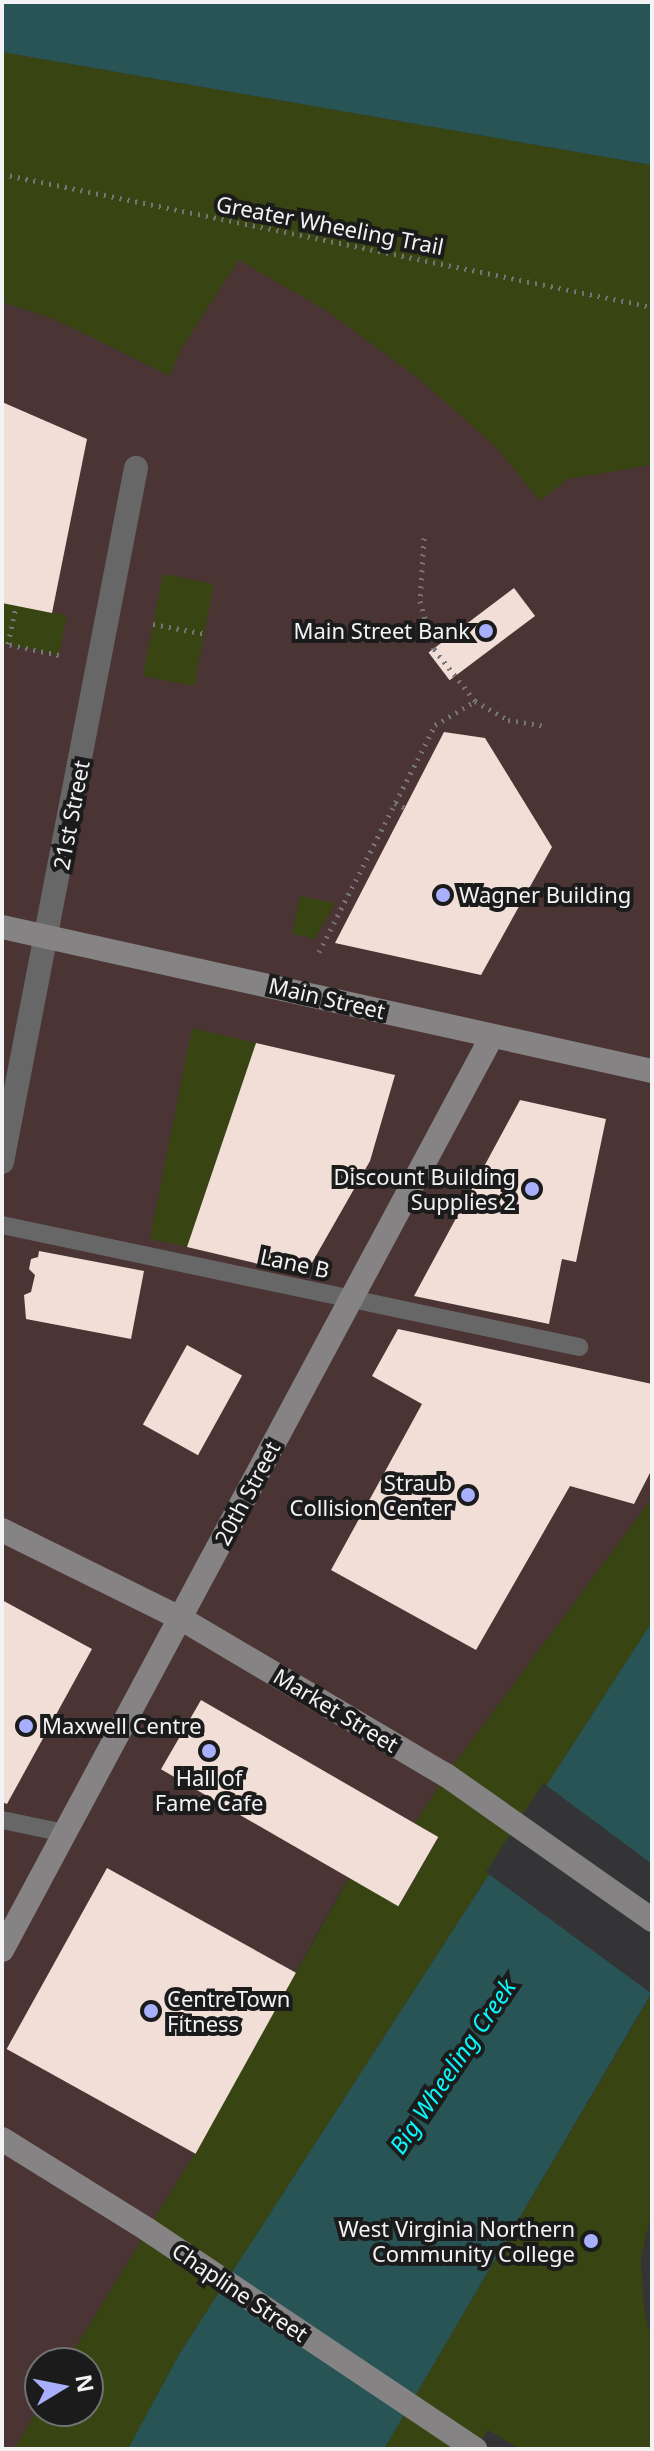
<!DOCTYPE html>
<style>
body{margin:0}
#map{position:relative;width:654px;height:2451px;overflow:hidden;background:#343335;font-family:"Noto Sans",sans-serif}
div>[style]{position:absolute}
.commercial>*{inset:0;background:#4a3534}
.green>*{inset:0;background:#394413;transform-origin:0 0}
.water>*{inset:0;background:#295455}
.pier>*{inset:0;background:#343335}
.building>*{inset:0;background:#f1ded6;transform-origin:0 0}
.path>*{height:5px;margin-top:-2.5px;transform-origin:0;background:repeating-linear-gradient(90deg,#757476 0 2px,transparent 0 8px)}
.lane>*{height:18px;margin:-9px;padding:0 9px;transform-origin:9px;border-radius:9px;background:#686767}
.street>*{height:24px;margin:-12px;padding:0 12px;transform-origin:12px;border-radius:12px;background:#686767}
.secondary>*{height:24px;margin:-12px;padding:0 12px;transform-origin:12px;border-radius:12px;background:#858383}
.dots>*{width:22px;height:22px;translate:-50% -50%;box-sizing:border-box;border:4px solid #1c1b1c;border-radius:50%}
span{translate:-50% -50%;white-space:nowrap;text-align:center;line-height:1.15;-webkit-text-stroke:8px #1c1b1c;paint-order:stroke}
.street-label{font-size:22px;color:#f3f2f4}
.poi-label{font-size:22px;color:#f3f2f4}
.right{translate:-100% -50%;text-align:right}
.left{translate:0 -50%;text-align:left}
.water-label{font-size:24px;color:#08f8fb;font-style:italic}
.frame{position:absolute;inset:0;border:4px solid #f3f2f4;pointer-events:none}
.north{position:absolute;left:24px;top:2347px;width:80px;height:80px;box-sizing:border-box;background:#1c1b1c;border:2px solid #727172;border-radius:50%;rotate:80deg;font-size:22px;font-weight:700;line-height:32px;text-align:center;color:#f3f2f4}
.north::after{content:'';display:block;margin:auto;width:28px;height:36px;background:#a8b0fc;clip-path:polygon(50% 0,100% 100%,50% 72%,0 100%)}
</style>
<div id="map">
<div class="commercial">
<i style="clip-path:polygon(2px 174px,652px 307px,652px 1498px,446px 1775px,416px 1822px,439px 1836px,400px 1905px,349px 1876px,194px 2154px,66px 2363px,40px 2363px,40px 2406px,14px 2449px,2px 2449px)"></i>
</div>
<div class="green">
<i style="clip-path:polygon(2px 52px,652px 165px,652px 465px,568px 479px,540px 501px,496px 447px,418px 378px,327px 311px,239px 260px,181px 349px,170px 376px,54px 319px,2px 302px)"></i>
<i style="left:163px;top:574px;width:52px;height:104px;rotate:11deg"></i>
<i style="left:2px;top:603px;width:66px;height:40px;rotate:11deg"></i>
<i style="clip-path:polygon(300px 896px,335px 903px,315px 939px,292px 934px)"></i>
<i style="clip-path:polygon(192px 1028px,256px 1043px,187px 1247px,150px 1239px)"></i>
<i style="clip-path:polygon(652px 1498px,652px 1622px,180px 2353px,128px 2449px,14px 2449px,40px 2406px,40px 2411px,88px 2411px,88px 2363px,66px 2363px,194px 2154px,350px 1876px,400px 1904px,439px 1837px,415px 1823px,446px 1775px)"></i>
<i style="clip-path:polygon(652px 1993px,652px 2209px,641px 2259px,644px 2306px,652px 2345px,652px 2449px,520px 2449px,488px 2430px,475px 2449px,384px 2449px)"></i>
</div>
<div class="water">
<i style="clip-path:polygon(2px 2px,652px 2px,652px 165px,2px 52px)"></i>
<i style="clip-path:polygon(652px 1622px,652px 1992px,384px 2449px,128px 2449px,180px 2353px)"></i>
</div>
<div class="pier">
<i style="clip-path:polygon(543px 1783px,652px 1864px,652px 1994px,486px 1872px)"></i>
</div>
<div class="building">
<i style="clip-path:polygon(2px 402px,87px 439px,52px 613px,2px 603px)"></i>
<i style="left:514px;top:588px;width:35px;height:107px;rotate:53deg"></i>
<i style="clip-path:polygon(444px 732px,485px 738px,552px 847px,481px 975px,335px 943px)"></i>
<i style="clip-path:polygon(256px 1043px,395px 1075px,370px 1161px,305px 1275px,187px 1247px)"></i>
<i style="clip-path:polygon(520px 1100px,606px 1119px,576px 1262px,562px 1259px,549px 1324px,414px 1296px)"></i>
<i style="clip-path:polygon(39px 1251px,144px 1271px,131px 1339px,26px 1319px,24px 1295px,31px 1292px,35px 1275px,29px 1269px,31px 1259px,38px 1257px)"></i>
<i style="clip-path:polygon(398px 1329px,652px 1384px,652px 1469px,634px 1504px,570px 1486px,476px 1650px,331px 1570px,422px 1404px,372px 1376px)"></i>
<i style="left:187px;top:1345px;width:63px;height:91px;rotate:29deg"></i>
<i style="clip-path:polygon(2px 1600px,92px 1649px,7px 1804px,2px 1802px)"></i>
<i style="left:201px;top:1700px;width:274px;height:80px;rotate:30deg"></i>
<i style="left:107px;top:1868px;width:216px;height:207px;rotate:29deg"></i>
</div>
<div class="path">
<i style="left:2px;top:174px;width:663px;rotate:11.56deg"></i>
<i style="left:424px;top:538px;width:63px;rotate:93.6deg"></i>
<i style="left:420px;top:601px;width:50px;rotate:73.7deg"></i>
<i style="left:434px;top:649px;width:66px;rotate:51.7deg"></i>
<i style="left:475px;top:701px;width:38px;rotate:30deg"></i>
<i style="left:508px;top:720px;width:36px;rotate:9deg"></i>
<i style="left:153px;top:624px;width:54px;rotate:10.7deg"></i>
<i style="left:2px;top:643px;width:58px;rotate:11.9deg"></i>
<i style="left:8px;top:644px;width:39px;rotate:-78deg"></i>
<i style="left:395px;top:803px;width:11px;rotate:27deg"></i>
<i style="left:319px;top:952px;width:255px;rotate:-62.9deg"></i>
<i style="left:435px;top:725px;width:47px;rotate:-31deg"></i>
</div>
<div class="lane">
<i style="left:2px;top:1225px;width:590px;rotate:11.94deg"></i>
<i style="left:2px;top:1820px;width:64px;rotate:11.7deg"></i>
</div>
<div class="street">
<i style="left:2px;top:1162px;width:707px;rotate:-79.07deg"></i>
</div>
<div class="secondary">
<i style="left:2px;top:927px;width:666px;rotate:12.49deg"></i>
<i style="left:2px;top:1530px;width:199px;rotate:26.3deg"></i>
<i style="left:180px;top:1618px;width:309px;rotate:30.6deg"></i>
<i style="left:446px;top:1775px;width:252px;rotate:35.1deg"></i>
<i style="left:2px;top:1950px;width:1037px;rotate:-61.8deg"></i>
<i style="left:2px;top:2139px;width:172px;rotate:31.9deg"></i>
<i style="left:148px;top:2230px;width:394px;rotate:33.8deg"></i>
</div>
<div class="dots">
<i style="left:486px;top:631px;background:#a8b0fc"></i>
<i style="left:443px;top:895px;background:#a8b0fc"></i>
<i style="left:532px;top:1189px;background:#a8b0fc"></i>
<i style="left:468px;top:1495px;background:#a8b0fc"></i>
<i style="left:26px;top:1726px;background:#a8b0fc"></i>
<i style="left:209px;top:1751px;background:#a8b0fc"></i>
<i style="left:151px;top:2011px;background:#a8b0fc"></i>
<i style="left:591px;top:2241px;background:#a8b0fc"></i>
</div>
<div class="street-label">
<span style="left:330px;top:225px;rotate:11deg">Greater Wheeling Trail</span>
<span style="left:71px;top:815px;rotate:-79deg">21st Street</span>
<span style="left:327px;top:998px;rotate:13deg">Main Street</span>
<span style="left:295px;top:1263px;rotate:12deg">Lane B</span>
<span style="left:247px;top:1493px;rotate:-62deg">20th Street</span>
<span style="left:336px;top:1710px;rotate:31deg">Market Street</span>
<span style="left:240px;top:2292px;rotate:34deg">Chapline Street</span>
</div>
<div class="poi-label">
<span class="right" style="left:470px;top:631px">Main Street Bank</span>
<span class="left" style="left:459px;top:895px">Wagner Building</span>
<span class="right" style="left:516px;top:1189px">Discount Building<br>Supplies 2</span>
<span class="right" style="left:452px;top:1495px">Straub<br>Collision Center</span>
<span class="left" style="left:42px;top:1726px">Maxwell Centre</span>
<span style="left:209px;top:1790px">Hall of<br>Fame Cafe</span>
<span class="left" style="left:167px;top:2011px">CentreTown<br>Fitness</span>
<span class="right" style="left:575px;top:2241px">West Virginia Northern<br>Community College</span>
</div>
<div class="water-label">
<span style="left:452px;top:2066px;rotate:-56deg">Big Wheeling Creek</span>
</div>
<div class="frame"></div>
<div class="north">N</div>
</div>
